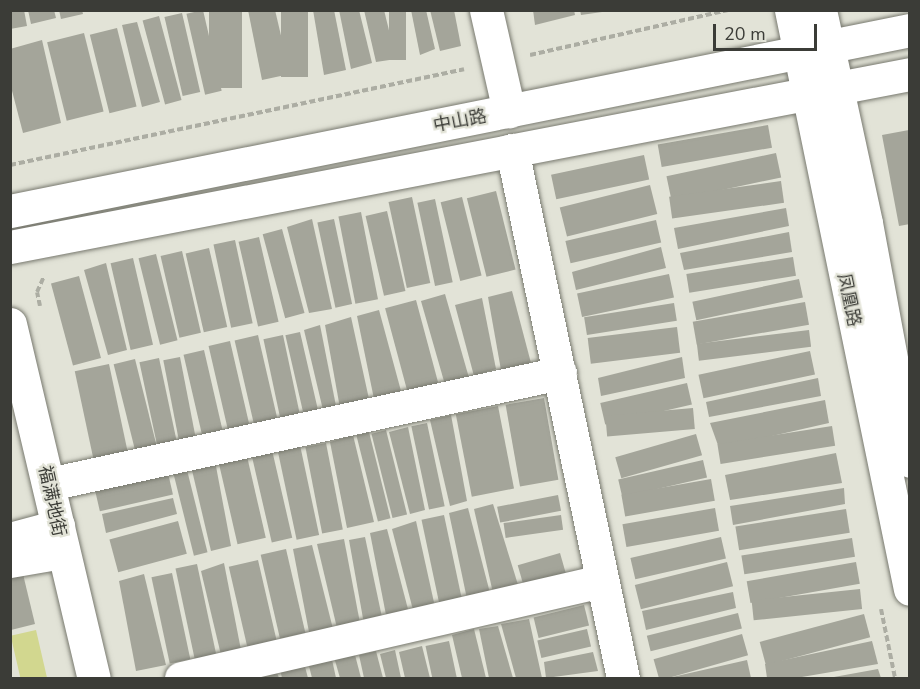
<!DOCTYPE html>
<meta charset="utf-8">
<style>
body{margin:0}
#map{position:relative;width:920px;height:689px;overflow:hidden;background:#e2e3d7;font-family:"Nunito Sans","Noto Sans SC",sans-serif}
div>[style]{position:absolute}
.green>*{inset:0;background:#d2d78f;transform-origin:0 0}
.building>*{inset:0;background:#a4a59a;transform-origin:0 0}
.path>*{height:4px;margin-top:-2px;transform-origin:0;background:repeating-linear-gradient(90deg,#acada3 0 6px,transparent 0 9px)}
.roads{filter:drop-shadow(0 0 2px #78796f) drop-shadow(0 0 2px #78796f)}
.minor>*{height:33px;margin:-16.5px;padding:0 16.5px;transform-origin:16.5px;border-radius:16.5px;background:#fff}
.major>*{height:33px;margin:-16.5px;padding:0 16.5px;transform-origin:16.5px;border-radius:16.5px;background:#fff}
span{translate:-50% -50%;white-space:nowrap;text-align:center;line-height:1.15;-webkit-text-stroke:4.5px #e2e3d7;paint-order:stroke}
.street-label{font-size:18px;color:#3b3c37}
.frame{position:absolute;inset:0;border:12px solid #3b3c37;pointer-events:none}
.scale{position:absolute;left:713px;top:24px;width:104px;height:27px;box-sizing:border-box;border:3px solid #3b3c37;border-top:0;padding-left:8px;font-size:18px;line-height:21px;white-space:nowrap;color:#3b3c37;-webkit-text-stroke:4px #e2e3d7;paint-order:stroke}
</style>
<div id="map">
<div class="green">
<i style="left:36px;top:630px;width:49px;height:26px;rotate:77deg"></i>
</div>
<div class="building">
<i style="clip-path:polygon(10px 10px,24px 10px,27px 26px,10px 29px)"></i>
<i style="clip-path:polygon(28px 10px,54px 10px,56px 18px,31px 24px)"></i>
<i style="clip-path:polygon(59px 10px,82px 10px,83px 14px,61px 19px)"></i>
<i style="left:203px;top:10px;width:83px;height:17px;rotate:77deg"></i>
<i style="left:209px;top:10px;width:33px;height:78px"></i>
<i style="clip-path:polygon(248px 10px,275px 10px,290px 74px,262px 80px)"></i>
<i style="left:281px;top:10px;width:27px;height:67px"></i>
<i style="clip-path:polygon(313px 10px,334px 10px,346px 70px,324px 75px)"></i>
<i style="clip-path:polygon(339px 10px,359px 10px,372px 63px,351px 69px)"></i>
<i style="clip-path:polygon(364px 10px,384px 10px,396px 59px,376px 62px)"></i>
<i style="left:389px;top:10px;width:17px;height:50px"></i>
<i style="clip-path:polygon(411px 10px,426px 10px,435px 49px,420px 55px)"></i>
<i style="clip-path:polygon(430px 10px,454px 10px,461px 46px,440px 51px)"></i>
<i style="clip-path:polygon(533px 10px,574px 10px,575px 15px,535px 25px)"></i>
<i style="clip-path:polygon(580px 10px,602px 10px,602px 12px,581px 15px)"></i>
<i style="left:182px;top:13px;width:81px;height:18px;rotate:77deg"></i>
<i style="left:159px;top:16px;width:87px;height:17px;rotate:75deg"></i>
<i style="clip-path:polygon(137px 22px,160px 102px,142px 107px,122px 25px)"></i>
<i style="left:117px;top:28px;width:81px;height:28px;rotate:76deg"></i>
<i style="left:84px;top:33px;width:81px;height:38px;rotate:76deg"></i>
<i style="clip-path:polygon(42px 40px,61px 123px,23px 133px,10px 83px,10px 49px)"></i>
<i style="left:768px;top:125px;width:23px;height:112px;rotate:80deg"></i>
<i style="clip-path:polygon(909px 130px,910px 224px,899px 226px,882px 135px)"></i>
<i style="left:776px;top:153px;width:25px;height:112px;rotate:78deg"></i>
<i style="left:644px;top:155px;width:25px;height:95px;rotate:78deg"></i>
<i style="left:781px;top:181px;width:22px;height:113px;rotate:82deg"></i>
<i style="left:650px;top:185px;width:30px;height:93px;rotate:76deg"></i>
<i style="left:496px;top:191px;width:81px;height:30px;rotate:76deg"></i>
<i style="left:412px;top:197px;width:88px;height:24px;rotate:78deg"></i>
<i style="left:462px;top:197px;width:81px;height:22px;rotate:76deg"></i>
<i style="left:435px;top:199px;width:85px;height:18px;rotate:78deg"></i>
<i style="clip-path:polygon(786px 208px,789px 226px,678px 249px,674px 228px)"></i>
<i style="left:387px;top:211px;width:82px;height:22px;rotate:77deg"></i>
<i style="left:361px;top:212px;width:89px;height:23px;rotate:79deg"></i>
<i style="clip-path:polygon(312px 219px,332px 309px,309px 313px,287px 227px)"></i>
<i style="left:334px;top:219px;width:87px;height:17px;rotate:78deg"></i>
<i style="left:656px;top:220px;width:23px;height:93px;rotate:77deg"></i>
<i style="left:282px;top:229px;width:87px;height:20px;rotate:75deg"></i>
<i style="clip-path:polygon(789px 232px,792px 252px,684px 270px,680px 253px)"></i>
<i style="left:259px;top:237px;width:87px;height:21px;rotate:77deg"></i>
<i style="left:235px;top:240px;width:85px;height:22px;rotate:78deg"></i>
<i style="clip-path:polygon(661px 247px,666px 268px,576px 290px,572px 272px)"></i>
<i style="left:209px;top:248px;width:81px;height:24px;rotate:77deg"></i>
<i style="left:182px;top:251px;width:84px;height:22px;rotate:77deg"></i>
<i style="left:156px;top:254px;width:89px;height:18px;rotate:76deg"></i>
<i style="left:793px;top:257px;width:19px;height:108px;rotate:81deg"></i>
<i style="left:133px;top:258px;width:89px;height:23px;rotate:77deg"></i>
<i style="clip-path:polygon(106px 263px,127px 350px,108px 355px,84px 270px)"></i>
<i style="left:669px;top:274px;width:24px;height:94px;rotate:78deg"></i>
<i style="left:79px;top:276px;width:85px;height:29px;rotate:75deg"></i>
<i style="left:799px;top:279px;width:19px;height:109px;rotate:78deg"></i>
<i style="clip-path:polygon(512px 291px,531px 363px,501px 370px,488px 297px)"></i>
<i style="left:445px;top:294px;width:87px;height:25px;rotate:74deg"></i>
<i style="clip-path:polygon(482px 298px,496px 369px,474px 376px,455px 305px)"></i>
<i style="left:416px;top:300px;width:87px;height:32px;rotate:75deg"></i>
<i style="left:805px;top:302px;width:23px;height:114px;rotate:80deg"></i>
<i style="left:674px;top:303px;width:18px;height:91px;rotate:81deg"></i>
<i style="clip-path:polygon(379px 310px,401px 391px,374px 399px,357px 316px)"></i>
<i style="clip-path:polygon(351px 317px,369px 399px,340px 408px,325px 325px)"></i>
<i style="clip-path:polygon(320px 325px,336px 406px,323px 410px,304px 330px)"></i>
<i style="left:677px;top:327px;width:26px;height:90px;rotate:83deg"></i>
<i style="left:809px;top:330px;width:17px;height:113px;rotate:83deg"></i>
<i style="left:300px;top:332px;width:82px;height:15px;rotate:77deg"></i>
<i style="left:258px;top:335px;width:86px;height:24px;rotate:77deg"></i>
<i style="left:283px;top:335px;width:85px;height:20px;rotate:78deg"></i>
<i style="left:230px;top:341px;width:86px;height:22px;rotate:77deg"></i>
<i style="left:204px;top:350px;width:85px;height:21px;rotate:77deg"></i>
<i style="left:810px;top:351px;width:24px;height:114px;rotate:78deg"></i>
<i style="left:180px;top:357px;width:84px;height:17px;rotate:79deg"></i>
<i style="clip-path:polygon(682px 357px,685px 378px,601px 396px,598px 378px)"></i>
<i style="left:159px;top:358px;width:91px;height:20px;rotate:78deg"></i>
<i style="left:135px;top:359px;width:89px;height:22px;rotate:76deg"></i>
<i style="left:109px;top:364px;width:89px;height:35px;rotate:78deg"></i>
<i style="clip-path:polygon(818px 378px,821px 396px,709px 417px,706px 402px)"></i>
<i style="left:687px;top:383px;width:22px;height:89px;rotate:77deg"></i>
<i style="left:544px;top:398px;width:83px;height:39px;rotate:80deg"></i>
<i style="clip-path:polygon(825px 400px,829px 423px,719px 448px,710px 423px)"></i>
<i style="left:498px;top:406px;width:84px;height:43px;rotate:79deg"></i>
<i style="left:693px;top:408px;width:21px;height:88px;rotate:85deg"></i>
<i style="clip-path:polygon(451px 415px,467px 501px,450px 506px,430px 420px)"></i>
<i style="left:427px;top:423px;width:85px;height:16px;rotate:78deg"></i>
<i style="left:832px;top:426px;width:20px;height:116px;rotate:81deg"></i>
<i style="clip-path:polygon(408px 427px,425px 510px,410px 514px,389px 432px)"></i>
<i style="left:386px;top:430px;width:87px;height:15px;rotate:76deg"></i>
<i style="left:369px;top:432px;width:89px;height:13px;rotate:76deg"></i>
<i style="left:696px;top:434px;width:22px;height:84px;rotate:74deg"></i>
<i style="clip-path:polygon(353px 435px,374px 522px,347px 528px,330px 442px)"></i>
<i style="left:326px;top:443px;width:88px;height:21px;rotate:79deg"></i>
<i style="left:300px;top:445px;width:92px;height:23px;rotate:78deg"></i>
<i style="left:272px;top:450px;width:90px;height:21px;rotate:77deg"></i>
<i style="left:246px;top:452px;width:88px;height:29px;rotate:77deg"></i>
<i style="clip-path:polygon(836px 453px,842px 483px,730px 500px,725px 475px)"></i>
<i style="left:703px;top:460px;width:18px;height:87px;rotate:77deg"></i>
<i style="clip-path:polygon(215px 461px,231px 546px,211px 551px,191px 466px)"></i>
<i style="left:186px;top:466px;width:89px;height:14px;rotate:76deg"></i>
<i style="left:168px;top:473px;width:22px;height:75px;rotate:77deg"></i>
<i style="left:711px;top:479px;width:22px;height:91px;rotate:80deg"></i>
<i style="clip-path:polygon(844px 488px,845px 504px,733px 525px,730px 506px)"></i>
<i style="left:558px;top:495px;width:16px;height:62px;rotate:79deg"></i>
<i style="clip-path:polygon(173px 498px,177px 514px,106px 533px,102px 514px)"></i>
<i style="clip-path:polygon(493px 504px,519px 588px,493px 593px,474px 509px)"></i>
<i style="clip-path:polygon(468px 508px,490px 593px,467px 599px,449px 513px)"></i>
<i style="left:715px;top:508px;width:23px;height:94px;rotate:80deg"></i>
<i style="left:846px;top:509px;width:24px;height:112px;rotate:81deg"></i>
<i style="left:444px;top:515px;width:87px;height:23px;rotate:78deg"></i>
<i style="left:561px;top:515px;width:15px;height:58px;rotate:82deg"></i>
<i style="left:178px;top:521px;width:34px;height:71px;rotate:75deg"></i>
<i style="clip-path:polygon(416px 521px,435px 607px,413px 610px,392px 529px)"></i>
<i style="clip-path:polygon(387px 529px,409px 613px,387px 620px,370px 533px)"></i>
<i style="clip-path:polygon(365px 537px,383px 622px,364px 624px,349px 540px)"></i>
<i style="left:721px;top:537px;width:22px;height:93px;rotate:77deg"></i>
<i style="left:852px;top:538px;width:19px;height:112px;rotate:81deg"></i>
<i style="clip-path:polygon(344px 539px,360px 623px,337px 628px,317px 544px)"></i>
<i style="clip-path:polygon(312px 545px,333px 629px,309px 632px,293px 549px)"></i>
<i style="left:286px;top:549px;width:86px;height:26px;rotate:77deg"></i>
<i style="left:560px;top:553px;width:22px;height:44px;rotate:74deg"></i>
<i style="left:258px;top:560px;width:83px;height:30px;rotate:77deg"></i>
<i style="left:727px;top:562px;width:25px;height:95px;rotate:76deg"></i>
<i style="left:856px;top:562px;width:22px;height:111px;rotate:80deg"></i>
<i style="clip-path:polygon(224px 563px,241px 650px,221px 655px,201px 571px)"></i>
<i style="left:197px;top:564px;width:94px;height:22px;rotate:78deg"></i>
<i style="clip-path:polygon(22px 570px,35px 624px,11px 630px,10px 573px)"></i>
<i style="left:172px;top:573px;width:88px;height:21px;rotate:78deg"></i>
<i style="clip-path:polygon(144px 574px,166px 665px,136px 671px,119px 581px)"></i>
<i style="left:860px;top:589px;width:20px;height:109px;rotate:84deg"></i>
<i style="clip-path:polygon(733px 592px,736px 608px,646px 630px,642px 611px)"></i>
<i style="left:584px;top:605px;width:21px;height:52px;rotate:76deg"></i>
<i style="left:738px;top:613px;width:16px;height:94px;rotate:76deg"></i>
<i style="left:864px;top:614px;width:24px;height:108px;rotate:75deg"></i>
<i style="clip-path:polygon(529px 619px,542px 678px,516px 678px,501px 624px)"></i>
<i style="clip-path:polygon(498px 626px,513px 678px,489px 678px,479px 629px)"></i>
<i style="clip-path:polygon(474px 629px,486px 678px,462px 678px,452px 635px)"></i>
<i style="left:587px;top:629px;width:18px;height:51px;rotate:77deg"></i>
<i style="left:742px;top:634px;width:22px;height:92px;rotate:74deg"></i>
<i style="left:449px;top:641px;width:38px;height:24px;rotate:78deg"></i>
<i style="clip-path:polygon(872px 641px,878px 664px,796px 678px,767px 678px,765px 664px)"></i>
<i style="clip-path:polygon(422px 646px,430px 678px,405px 678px,399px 652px)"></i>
<i style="clip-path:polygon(395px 650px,401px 678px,386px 678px,380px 654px)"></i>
<i style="clip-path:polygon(354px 651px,361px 678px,340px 678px,334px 657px)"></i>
<i style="clip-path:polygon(376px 651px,383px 678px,364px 678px,359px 655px)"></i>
<i style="clip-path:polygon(593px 652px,598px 671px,546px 678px,544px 662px)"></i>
<i style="clip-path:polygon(331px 655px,336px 678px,312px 678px,308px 662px)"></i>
<i style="clip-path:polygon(747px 660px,751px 678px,668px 678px)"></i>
<i style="clip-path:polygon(304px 663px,308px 678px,282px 678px,280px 669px)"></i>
<i style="clip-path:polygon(878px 669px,881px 678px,835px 678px,834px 677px)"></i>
<i style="clip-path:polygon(276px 670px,279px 678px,257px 678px,256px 675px)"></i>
</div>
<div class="path">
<i style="left:530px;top:55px;width:203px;rotate:-12.8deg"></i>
<i style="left:10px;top:165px;width:464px;rotate:-11.9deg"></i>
<i style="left:40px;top:306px;width:14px;rotate:-102deg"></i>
<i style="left:37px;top:292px;width:17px;rotate:-66deg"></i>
<i style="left:881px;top:609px;width:70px;rotate:78.5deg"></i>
</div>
<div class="roads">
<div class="minor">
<i style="left:486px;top:10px;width:104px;rotate:77.2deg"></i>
<i style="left:512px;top:150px;width:540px;rotate:78.13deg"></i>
<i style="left:10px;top:324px;width:364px;rotate:76.7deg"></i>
<i style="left:49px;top:484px;width:523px;rotate:-12.26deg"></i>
<i style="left:10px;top:539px;width:50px;rotate:-15.2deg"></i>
<i style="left:10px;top:561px;width:53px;rotate:-9.8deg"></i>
<i style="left:181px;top:678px;width:431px;rotate:-13deg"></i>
</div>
<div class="major">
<i style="left:791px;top:10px;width:591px;rotate:78.39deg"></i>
<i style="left:820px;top:10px;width:218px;rotate:77.8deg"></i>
<i style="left:866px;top:223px;width:242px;rotate:79.5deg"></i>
<i style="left:10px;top:211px;width:918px;rotate:-11.37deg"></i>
<i style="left:10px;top:247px;width:916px;rotate:-10.88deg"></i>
</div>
</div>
<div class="street-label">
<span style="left:460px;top:121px;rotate:-11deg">中山路</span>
<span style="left:849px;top:300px;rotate:78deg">凤凰路</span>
<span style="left:52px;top:501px;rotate:78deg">福满地街</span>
</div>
<div class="frame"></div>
<div class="scale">20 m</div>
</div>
